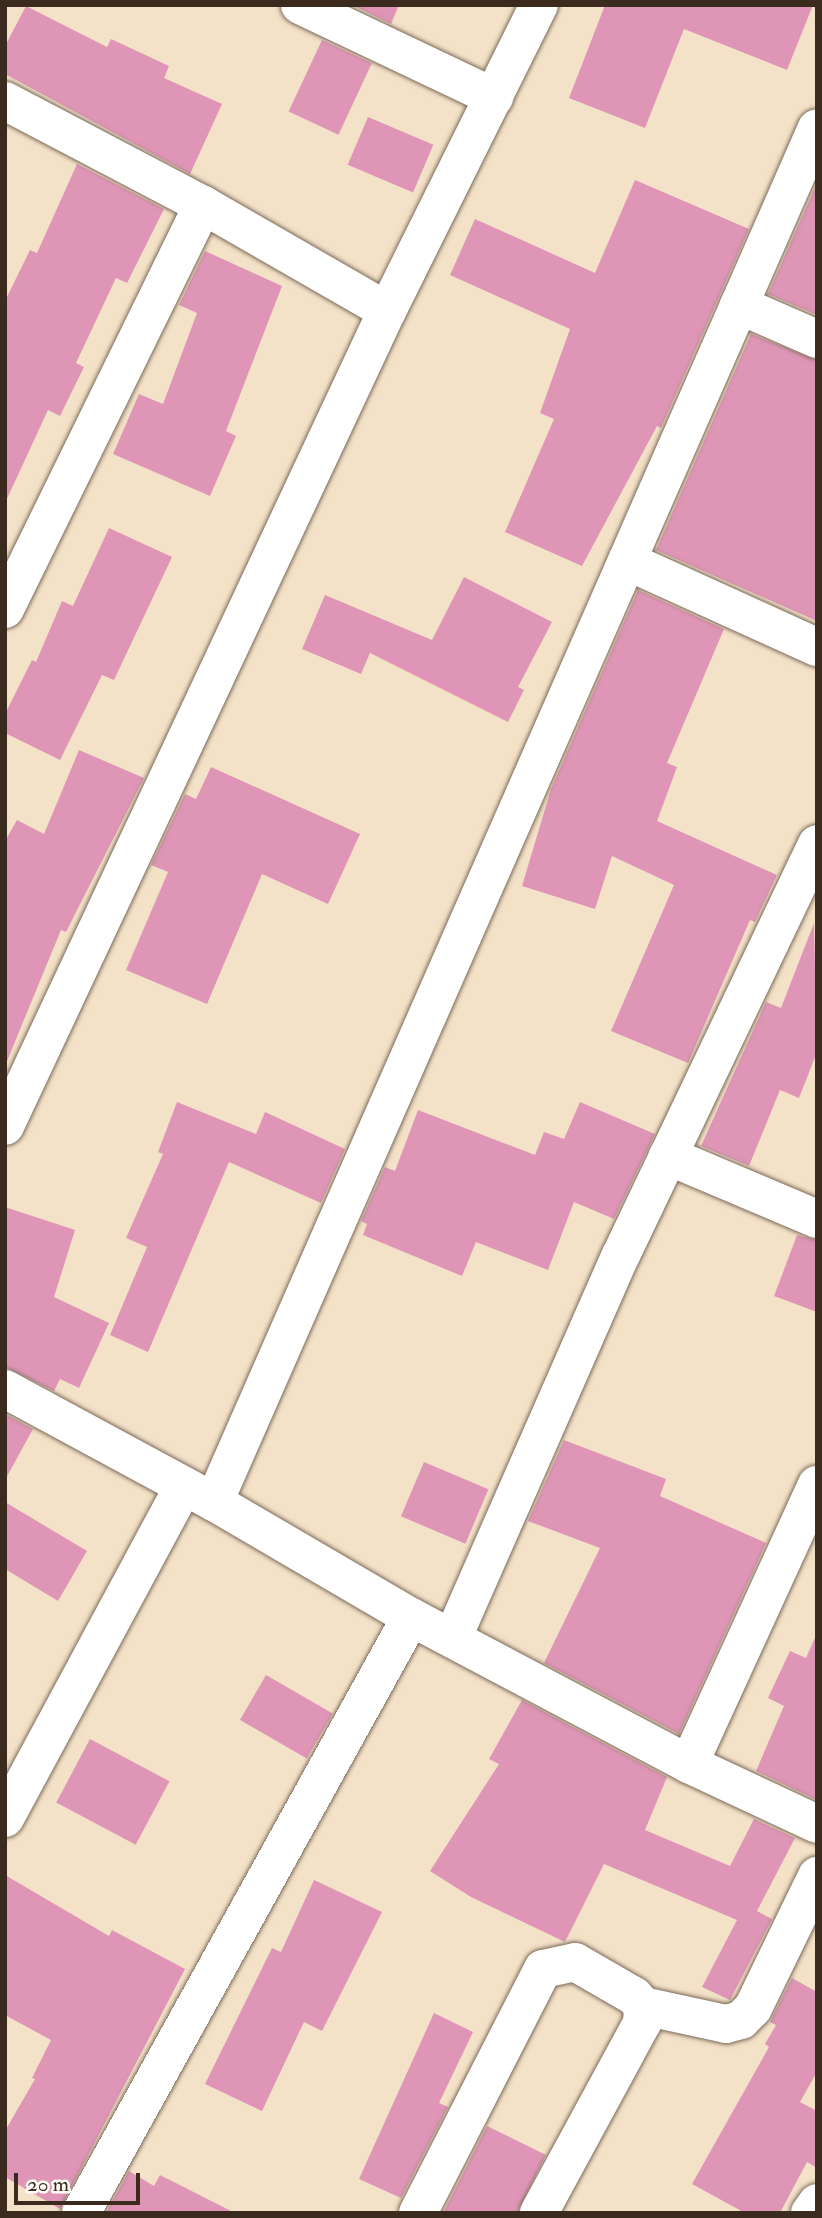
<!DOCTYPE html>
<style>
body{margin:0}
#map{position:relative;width:822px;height:2218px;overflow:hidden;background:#f4e2c8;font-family:"IM FELL Double Pica",serif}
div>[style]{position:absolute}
.building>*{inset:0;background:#df96b6;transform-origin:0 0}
.roads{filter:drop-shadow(0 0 2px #7c6a5a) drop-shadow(0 0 2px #7c6a5a)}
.street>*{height:38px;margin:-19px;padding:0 19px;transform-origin:19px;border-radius:19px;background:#fff}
span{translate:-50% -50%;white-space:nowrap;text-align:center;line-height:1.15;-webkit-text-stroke:5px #fdfcf7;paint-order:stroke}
.frame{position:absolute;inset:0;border:7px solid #3b2a1e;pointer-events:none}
.scale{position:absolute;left:14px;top:2173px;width:126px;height:32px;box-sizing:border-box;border:4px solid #3b2a1e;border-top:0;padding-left:9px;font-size:21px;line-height:24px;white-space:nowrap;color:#3b2a1e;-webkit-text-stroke:5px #fdfcf7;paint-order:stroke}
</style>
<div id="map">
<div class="building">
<i style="clip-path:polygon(352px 5px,399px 5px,391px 24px)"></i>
<i style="clip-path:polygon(605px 5px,813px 5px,787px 70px,684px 29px,645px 128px,569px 98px)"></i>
<i style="clip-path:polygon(26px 6px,107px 47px,111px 39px,169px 66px,164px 78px,222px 104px,190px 174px,5px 74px,5px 46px)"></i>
<i style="left:322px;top:40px;width:55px;height:79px;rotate:25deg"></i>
<i style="left:368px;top:117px;width:71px;height:52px;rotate:23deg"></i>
<i style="clip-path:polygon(77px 164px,164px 209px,127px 283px,116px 278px,76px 363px,84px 367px,60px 416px,48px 410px,5px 503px,5px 301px,30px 250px,37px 253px)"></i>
<i style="clip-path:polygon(635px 180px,749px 229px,661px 428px,657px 426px,582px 566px,505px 532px,554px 419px,540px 413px,570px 329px,450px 275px,475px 219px,595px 273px)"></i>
<i style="clip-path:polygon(817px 183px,817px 315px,768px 294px)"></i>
<i style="clip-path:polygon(205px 251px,282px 286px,226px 431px,236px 436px,210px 496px,113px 454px,139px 394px,163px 404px,197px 313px,179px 305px)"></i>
<i style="clip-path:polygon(751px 334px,817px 360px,817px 621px,656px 550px)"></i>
<i style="clip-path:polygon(109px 528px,172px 557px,114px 680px,102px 675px,60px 760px,5px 733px,5px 714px,32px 660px,36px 662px,62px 601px,73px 606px)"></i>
<i style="clip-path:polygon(464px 577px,552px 622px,518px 687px,524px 690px,508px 722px,370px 653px,361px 674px,302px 649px,325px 595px,432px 640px)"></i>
<i style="clip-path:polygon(638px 590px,724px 629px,667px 763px,677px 767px,657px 821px,777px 875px,755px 922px,750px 920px,688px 1063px,611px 1031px,674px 885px,612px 856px,595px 909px,522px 886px,551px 789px)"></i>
<i style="clip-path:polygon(79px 750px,144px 778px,66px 932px,61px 930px,5px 1066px,5px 841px,17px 820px,44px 834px)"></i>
<i style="clip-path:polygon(211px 767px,360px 834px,328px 904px,262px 874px,207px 1004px,126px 970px,168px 872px,151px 865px,185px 794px,196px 799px)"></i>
<i style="clip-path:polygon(814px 923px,817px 1052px,799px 1098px,780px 1090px,749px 1166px,701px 1146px,766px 1002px,781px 1008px)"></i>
<i style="clip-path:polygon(177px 1102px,256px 1134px,265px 1112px,345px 1149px,321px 1203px,229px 1162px,148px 1352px,110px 1335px,147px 1247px,126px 1238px,163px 1154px,158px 1152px)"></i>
<i style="clip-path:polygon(580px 1102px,655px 1134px,614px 1219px,574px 1202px,548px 1270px,476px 1242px,462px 1276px,363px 1235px,367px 1224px,361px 1221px,385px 1167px,395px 1171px,418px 1110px,535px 1155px,544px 1132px,564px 1139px)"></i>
<i style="clip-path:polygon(5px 1207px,75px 1230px,54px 1297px,109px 1323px,79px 1388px,60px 1379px,54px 1391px,5px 1367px)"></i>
<i style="clip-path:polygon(797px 1235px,817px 1240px,817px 1312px,774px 1296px)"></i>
<i style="clip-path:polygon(5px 1414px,33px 1429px,5px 1480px)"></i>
<i style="clip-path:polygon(564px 1440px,666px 1479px,660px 1496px,766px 1543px,679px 1734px,544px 1663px,600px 1548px,528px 1521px)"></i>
<i style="left:424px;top:1462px;width:70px;height:59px;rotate:23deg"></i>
<i style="clip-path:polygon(5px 1502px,87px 1551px,58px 1601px,5px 1569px)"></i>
<i style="clip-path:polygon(817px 1633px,817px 1800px,756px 1771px,784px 1706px,768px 1698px,790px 1651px,806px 1658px)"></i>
<i style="left:266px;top:1675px;width:77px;height:52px;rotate:30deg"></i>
<i style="clip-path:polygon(522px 1700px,667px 1777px,645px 1830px,730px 1866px,754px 1819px,795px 1838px,757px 1911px,772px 1919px,730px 2000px,702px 1987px,737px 1920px,604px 1864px,565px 1942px,471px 1897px,430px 1871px,499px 1764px,489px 1759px)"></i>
<i style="left:90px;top:1739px;width:90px;height:72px;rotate:28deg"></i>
<i style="clip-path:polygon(5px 1875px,109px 1936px,112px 1930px,185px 1969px,60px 2209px,5px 2177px,5px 2131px,35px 2079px,32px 2078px,51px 2040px,5px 2015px)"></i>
<i style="clip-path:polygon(314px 1880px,382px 1912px,322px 2031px,304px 2022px,262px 2111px,205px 2084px,272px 1948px,281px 1952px)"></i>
<i style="clip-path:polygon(792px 1978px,817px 1992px,817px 2072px,800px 2102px,817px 2111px,817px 2168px,807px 2162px,780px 2213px,745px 2213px,692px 2184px,769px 2047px,765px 2044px,776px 2025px,770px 2022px)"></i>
<i style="clip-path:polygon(434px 2013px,473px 2032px,439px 2103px,448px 2107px,401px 2198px,359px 2179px)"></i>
<i style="clip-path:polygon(487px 2126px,546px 2155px,517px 2213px,443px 2213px)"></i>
<i style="clip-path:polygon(129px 2171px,154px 2186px,160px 2175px,235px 2213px,106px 2213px)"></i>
</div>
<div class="roads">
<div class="street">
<i style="left:300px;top:5px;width:215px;rotate:25.4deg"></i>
<i style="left:5px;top:101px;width:224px;rotate:27.7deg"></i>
<i style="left:203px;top:205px;width:212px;rotate:29.9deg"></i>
<i style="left:739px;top:305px;width:85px;rotate:23.6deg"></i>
<i style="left:627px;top:561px;width:209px;rotate:24.4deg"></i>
<i style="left:5px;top:609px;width:450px;rotate:-63.9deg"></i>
<i style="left:5px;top:1126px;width:900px;rotate:-64.89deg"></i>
<i style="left:387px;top:311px;width:342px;rotate:-63.6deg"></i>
<i style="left:668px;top:1156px;width:162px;rotate:22.9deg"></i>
<i style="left:5px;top:1389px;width:238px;rotate:28.4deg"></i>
<i style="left:214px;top:1502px;width:228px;rotate:30.3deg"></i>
<i style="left:411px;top:1617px;width:314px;rotate:27.9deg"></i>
<i style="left:689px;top:1764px;width:141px;rotate:25.1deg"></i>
<i style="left:214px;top:1502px;width:1500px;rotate:-66.31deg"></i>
<i style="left:453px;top:1637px;width:417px;rotate:-66.3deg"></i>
<i style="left:621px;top:1255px;width:455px;rotate:-64.5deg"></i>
<i style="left:689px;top:1764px;width:307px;rotate:-65.4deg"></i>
<i style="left:5px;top:1818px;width:377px;rotate:-61.7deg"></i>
<i style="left:643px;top:2006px;width:85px;rotate:12.2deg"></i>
<i style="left:726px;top:2024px;width:16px;rotate:-15deg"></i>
<i style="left:741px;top:2020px;width:17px;rotate:-45deg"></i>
<i style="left:753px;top:2008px;width:147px;rotate:-64.1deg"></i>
<i style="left:81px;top:2213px;width:681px;rotate:-61.03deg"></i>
<i style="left:418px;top:2213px;width:274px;rotate:-62.9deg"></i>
<i style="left:543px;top:1969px;width:33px;rotate:-12deg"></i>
<i style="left:575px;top:1962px;width:68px;rotate:30deg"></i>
<i style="left:634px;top:1996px;width:13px;rotate:48deg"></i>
<i style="left:643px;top:2006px;width:17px;rotate:93deg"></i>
<i style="left:642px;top:2023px;width:216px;rotate:118.5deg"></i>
<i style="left:810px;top:2213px;width:12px;rotate:-55deg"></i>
</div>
</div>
<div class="frame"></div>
<div class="scale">20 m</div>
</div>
